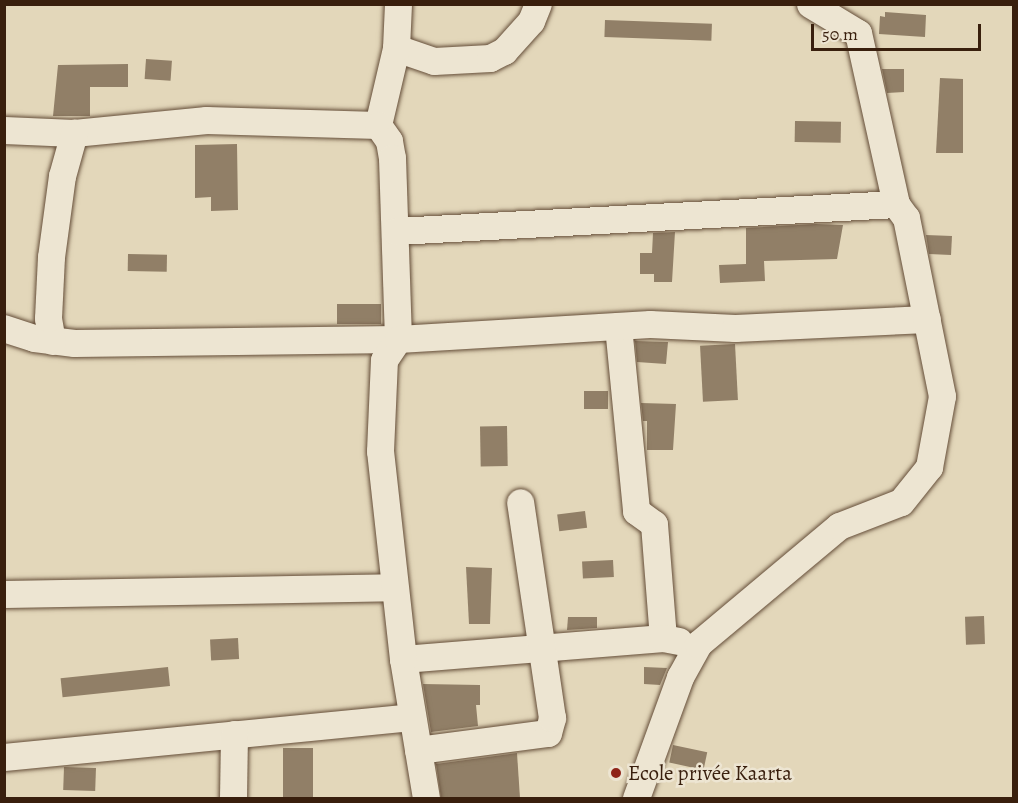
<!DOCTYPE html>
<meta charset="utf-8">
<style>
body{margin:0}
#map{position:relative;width:1018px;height:803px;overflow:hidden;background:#e3d7ba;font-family:Alegreya,serif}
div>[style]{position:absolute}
.building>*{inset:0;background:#917f67;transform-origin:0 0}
.roads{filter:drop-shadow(0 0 2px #644d38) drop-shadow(0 0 2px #644d38)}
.minor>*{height:27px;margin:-13.5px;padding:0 13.5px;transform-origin:13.5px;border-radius:13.5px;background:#ede5d2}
.dots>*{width:16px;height:16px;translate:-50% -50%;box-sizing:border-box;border:3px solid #ede5d2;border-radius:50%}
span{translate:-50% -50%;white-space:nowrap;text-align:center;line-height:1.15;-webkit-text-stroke:5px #ede5d2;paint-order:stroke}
.poi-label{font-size:21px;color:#391f0d}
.left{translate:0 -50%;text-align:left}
.frame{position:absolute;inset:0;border:6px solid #391f0d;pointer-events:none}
.scale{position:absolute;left:811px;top:24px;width:170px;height:27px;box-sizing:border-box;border:3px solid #391f0d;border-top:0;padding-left:8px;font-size:18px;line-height:21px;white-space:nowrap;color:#391f0d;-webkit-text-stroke:4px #ede5d2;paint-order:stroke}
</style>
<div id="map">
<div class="building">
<i style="clip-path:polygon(885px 12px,926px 15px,925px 37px,879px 34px,880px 16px,885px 17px)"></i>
<i style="left:605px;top:20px;width:107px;height:17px;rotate:2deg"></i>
<i style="left:146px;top:59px;width:26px;height:20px;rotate:4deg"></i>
<i style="clip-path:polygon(128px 64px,128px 87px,90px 87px,90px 116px,53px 116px,58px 65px)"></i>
<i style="clip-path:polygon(882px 69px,904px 69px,904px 92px,887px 93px)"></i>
<i style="clip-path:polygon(940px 78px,963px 79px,963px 153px,936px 153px)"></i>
<i style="left:795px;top:121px;width:46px;height:21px;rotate:1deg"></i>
<i style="clip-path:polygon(237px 144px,238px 210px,211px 211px,211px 197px,195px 198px,195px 145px)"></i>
<i style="clip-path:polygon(816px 224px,843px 225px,837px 259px,764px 261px,765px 281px,720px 283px,719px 265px,746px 264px,746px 228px)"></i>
<i style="clip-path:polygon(675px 232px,672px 282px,654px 282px,654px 274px,640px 274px,640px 253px,652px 253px,653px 233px)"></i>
<i style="clip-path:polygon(926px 235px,952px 236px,951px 255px,929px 254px)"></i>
<i style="left:128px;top:254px;width:39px;height:17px;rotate:1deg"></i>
<i style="left:337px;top:304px;width:44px;height:20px"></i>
<i style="clip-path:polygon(635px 341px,668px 342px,666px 364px,637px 362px)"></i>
<i style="left:735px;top:344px;width:56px;height:35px;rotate:87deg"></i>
<i style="left:584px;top:391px;width:24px;height:18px"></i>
<i style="clip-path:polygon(641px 403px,676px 404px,673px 450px,647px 450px,647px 421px,643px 421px)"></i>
<i style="left:507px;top:426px;width:40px;height:27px;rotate:89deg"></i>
<i style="left:585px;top:511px;width:17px;height:28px;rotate:83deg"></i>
<i style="left:613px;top:560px;width:17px;height:31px;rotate:87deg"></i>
<i style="clip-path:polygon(466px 567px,492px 568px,490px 624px,469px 624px)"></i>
<i style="left:984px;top:616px;width:28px;height:19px;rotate:88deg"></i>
<i style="clip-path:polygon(568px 617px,597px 617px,597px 628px,567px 630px)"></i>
<i style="left:238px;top:638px;width:21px;height:28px;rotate:87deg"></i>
<i style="left:168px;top:667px;width:19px;height:108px;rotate:84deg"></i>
<i style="clip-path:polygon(644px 667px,667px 668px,660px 685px,644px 684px)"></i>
<i style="clip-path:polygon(423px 684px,480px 685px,480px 705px,476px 705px,478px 726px,431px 732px)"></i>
<i style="left:673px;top:745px;width:35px;height:18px;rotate:12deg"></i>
<i style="left:313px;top:748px;width:50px;height:30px;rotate:90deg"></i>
<i style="clip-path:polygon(517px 753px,520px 798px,441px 798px,436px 764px)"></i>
<i style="left:64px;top:767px;width:32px;height:23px;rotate:2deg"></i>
</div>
<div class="roads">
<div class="minor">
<i style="left:396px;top:48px;width:40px;rotate:18.9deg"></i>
<i style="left:434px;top:61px;width:56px;rotate:-3.1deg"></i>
<i style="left:490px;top:58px;width:16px;rotate:-27deg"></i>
<i style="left:504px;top:51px;width:40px;rotate:-48deg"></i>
<i style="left:531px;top:21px;width:18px;rotate:-68deg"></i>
<i style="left:378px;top:125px;width:79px;rotate:-76.8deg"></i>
<i style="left:396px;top:48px;width:44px;rotate:-87.4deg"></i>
<i style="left:4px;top:130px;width:70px;rotate:2.5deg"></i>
<i style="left:74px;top:133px;width:133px;rotate:-5.6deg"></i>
<i style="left:206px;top:120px;width:172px;rotate:1.7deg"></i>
<i style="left:378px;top:125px;width:19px;rotate:55deg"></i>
<i style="left:389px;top:141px;width:17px;rotate:80deg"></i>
<i style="left:392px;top:158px;width:181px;rotate:88.1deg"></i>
<i style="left:398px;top:339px;width:324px;rotate:179.3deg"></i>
<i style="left:74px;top:343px;width:40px;rotate:-172.9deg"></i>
<i style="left:34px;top:338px;width:32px;rotate:-162deg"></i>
<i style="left:396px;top:231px;width:501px;rotate:-3.09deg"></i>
<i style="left:618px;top:326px;width:186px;rotate:84.4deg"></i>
<i style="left:636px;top:511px;width:22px;rotate:36deg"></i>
<i style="left:654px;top:524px;width:114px;rotate:85.5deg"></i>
<i style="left:52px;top:341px;width:23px;rotate:-100deg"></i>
<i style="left:48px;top:318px;width:61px;rotate:-87.2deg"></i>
<i style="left:51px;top:257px;width:82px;rotate:-82.3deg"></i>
<i style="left:62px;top:176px;width:45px;rotate:-74.4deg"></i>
<i style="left:4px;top:594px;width:390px;rotate:-1deg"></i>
<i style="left:403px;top:659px;width:261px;rotate:-4.6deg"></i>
<i style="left:663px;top:638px;width:16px;rotate:11deg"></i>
<i style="left:418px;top:750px;width:131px;rotate:-7.5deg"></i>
<i style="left:548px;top:733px;width:16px;rotate:-75deg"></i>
<i style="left:552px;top:718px;width:218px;rotate:-98.4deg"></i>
<i style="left:4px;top:757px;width:409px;rotate:-5.6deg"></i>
<i style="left:233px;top:798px;width:64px;rotate:-89.1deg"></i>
<i style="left:426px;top:798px;width:141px;rotate:-99.4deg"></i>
<i style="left:403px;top:659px;width:209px;rotate:-96.3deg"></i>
<i style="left:380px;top:451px;width:91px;rotate:-87.5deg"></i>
<i style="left:384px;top:360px;width:25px;rotate:-56deg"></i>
<i style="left:398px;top:339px;width:252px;rotate:-3.4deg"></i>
<i style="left:650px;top:324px;width:85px;rotate:2.7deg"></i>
<i style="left:735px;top:328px;width:192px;rotate:-2.7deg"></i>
<i style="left:636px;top:798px;width:129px;rotate:-70deg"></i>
<i style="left:680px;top:677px;width:38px;rotate:-61deg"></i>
<i style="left:698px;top:644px;width:184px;rotate:-39.9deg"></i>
<i style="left:839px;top:526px;width:66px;rotate:-21.2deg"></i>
<i style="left:901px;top:502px;width:45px;rotate:-51.3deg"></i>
<i style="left:929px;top:467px;width:72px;rotate:-79.6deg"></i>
<i style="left:942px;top:396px;width:182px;rotate:-101.4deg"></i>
<i style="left:906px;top:218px;width:17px;rotate:-126deg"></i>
<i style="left:896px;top:204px;width:175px;rotate:-102.5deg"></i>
<i style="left:858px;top:33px;width:56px;rotate:-148.9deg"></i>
</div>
</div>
<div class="dots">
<i style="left:616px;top:773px;background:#8f2418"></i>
</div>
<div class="poi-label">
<span class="left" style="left:628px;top:773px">Ecole privée Kaarta</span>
</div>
<div class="frame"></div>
<div class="scale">50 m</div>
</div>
